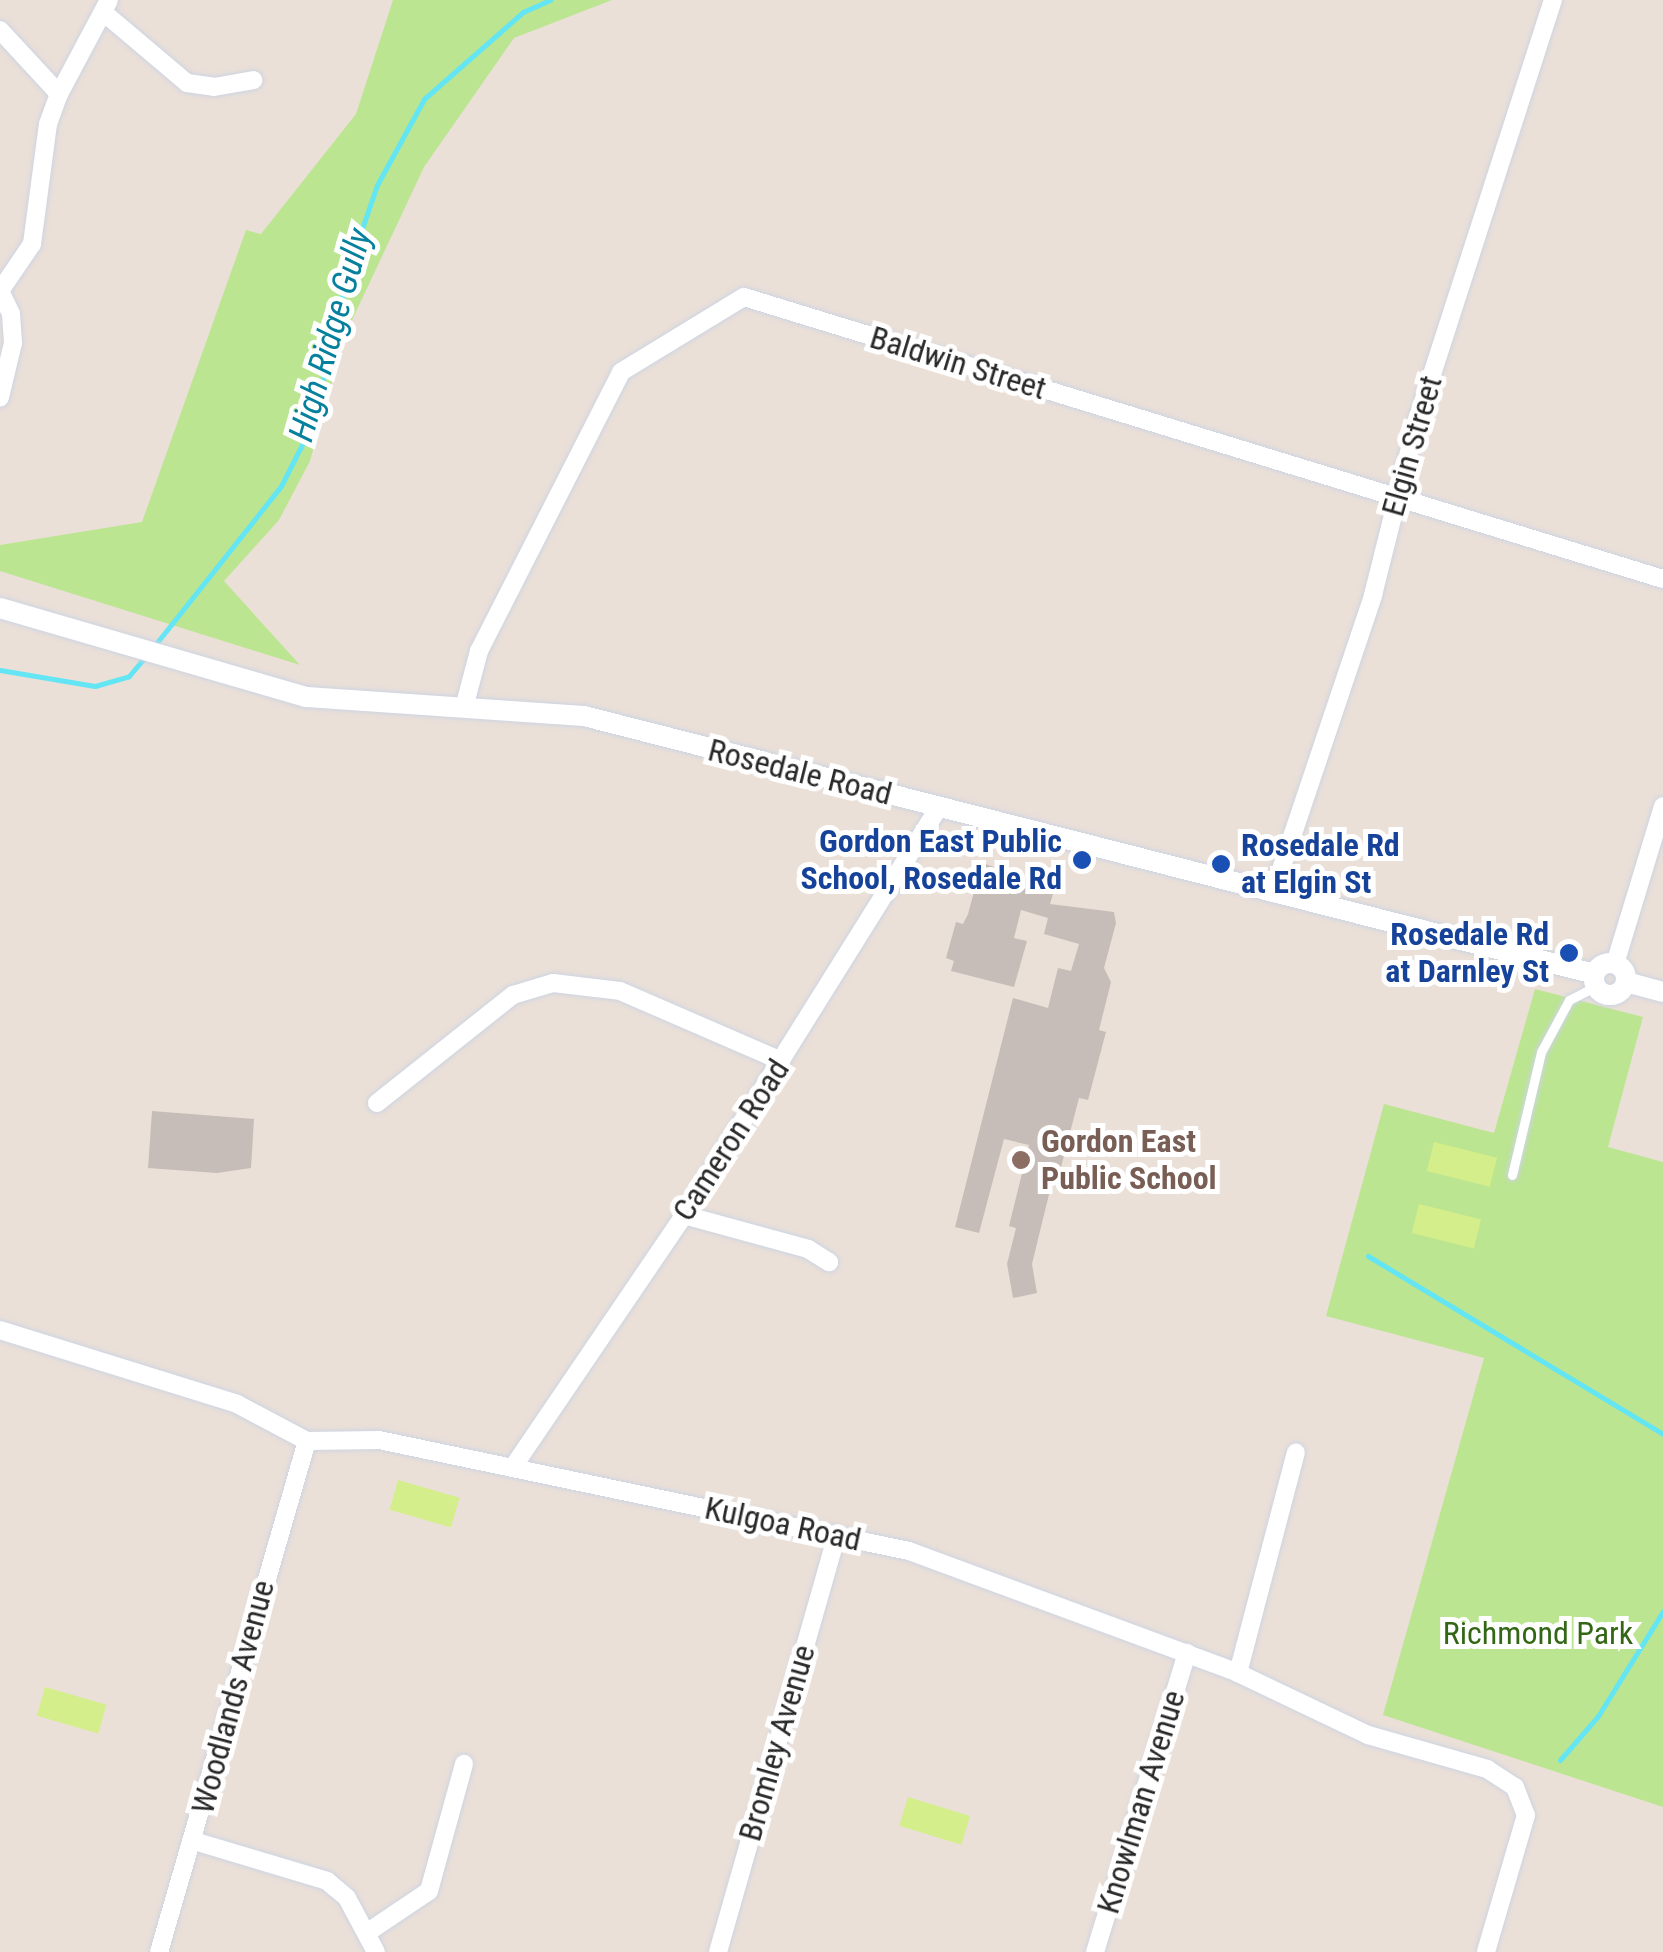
<!DOCTYPE html>
<style>
body{margin:0}
#map{position:relative;width:1663px;height:1952px;overflow:hidden;background:#ebe0d8;font-family:"Roboto Condensed",sans-serif}
div>[style]{position:absolute}
.green>*{inset:0;background:#bbe591}
.pitch>*{inset:0;background:#d4ee8b;transform-origin:0 0}
.stream>*{height:5px;margin:-2.5px;padding:0 2.5px;transform-origin:2.5px;border-radius:2.5px;background:#64e5f4}
.building>*{inset:0;background:#c6bdb8}
.roads{filter:drop-shadow(0 0 2px #cdd4e2) drop-shadow(0 0 2px #cdd4e2)}
.service>*{height:9px;margin:-4.5px;padding:0 4.5px;transform-origin:4.5px;border-radius:4.5px;background:#fff}
.minor>*{height:18px;margin:-9px;padding:0 9px;transform-origin:9px;border-radius:9px;background:#fff}
.tertiary>*{height:20px;margin:-10px;padding:0 10px;transform-origin:10px;border-radius:10px;background:#fff}
.tertiary>.ring{margin:-10px;padding:0;box-sizing:content-box;background:none;border:20px solid #fff;border-radius:50%}
.dots>*{width:28px;height:28px;translate:-50% -50%;box-sizing:border-box;border:5px solid #fff;border-radius:50%}
span{translate:-50% -50%;white-space:nowrap;text-align:center;line-height:1.15;-webkit-text-stroke:10px #fff;paint-order:stroke}
.street-label{font-size:32px;color:#282828}
.transit-label{font-size:32px;color:#164399;font-weight:700}
.right{translate:-100% -50%;text-align:right}
.left{translate:0 -50%;text-align:left}
.education-label{font-size:32px;color:#785e54;font-weight:700}
.park-label{font-size:32px;color:#336715}
.water-label{font-size:35px;color:#06819d;font-style:italic}
</style>
<div id="map">
<div class="green">
<i style="clip-path:polygon(393px 0,612px 0,514px 38px,424px 167px,346px 333px,310px 461px,279px 520px,224px 581px,300px 665px,0 571px,0 545px,142px 522px,246px 230px,261px 234px,356px 114px)"></i>
<i style="clip-path:polygon(1535px 989px,1643px 1017px,1608px 1147px,1663px 1162px,1663px 1807px,1383px 1715px,1484px 1358px,1326px 1316px,1384px 1104px,1494px 1133px)"></i>
</div>
<div class="pitch">
<i style="left:1434px;top:1142px;width:65px;height:30px;rotate:14deg"></i>
<i style="left:1419px;top:1204px;width:64px;height:30px;rotate:14deg"></i>
<i style="left:398px;top:1480px;width:64px;height:31px;rotate:16deg"></i>
<i style="left:45px;top:1687px;width:64px;height:30px;rotate:16deg"></i>
<i style="left:908px;top:1797px;width:65px;height:30px;rotate:17deg"></i>
</div>
<div class="stream">
<i style="left:155px;top:645px;width:203px;rotate:-51.6deg"></i>
<i style="left:281px;top:486px;width:71px;rotate:-63.1deg"></i>
<i style="left:313px;top:423px;width:161px;rotate:-77.1deg"></i>
<i style="left:349px;top:266px;width:86px;rotate:-70.9deg"></i>
<i style="left:377px;top:185px;width:98px;rotate:-61.3deg"></i>
<i style="left:424px;top:99px;width:132px;rotate:-41.3deg"></i>
<i style="left:523px;top:12px;width:30px;rotate:-24deg"></i>
<i style="left:0;top:670px;width:96px;rotate:9.6deg"></i>
<i style="left:95px;top:686px;width:35px;rotate:-16deg"></i>
<i style="left:129px;top:676px;width:25px;rotate:-50deg"></i>
<i style="left:1368px;top:1256px;width:345px;rotate:31.1deg"></i>
<i style="left:1560px;top:1760px;width:58px;rotate:-49.2deg"></i>
<i style="left:1598px;top:1716px;width:123px;rotate:-58.2deg"></i>
</div>
<div class="building">
<i style="clip-path:polygon(982px 863px,1055px 887px,1050px 904px,1114px 912px,1116px 923px,1104px 968px,1111px 982px,1099px 1030px,1106px 1032px,1088px 1100px,1079px 1098px,1058px 1179px,1053px 1178px,1032px 1264px,1037px 1293px,1013px 1298px,1007px 1264px,1016px 1228px,1009px 1226px,1029px 1145px,1004px 1139px,979px 1233px,955px 1227px,1013px 998px,1048px 1008px,1058px 968px,1071px 971px,1079px 944px,1044px 934px,1048px 918px,1021px 910px,1014px 938px,1027px 941px,1014px 987px,951px 971px,954px 961px,946px 958px,956px 922px,963px 924px,968px 914px)"></i>
<i style="clip-path:polygon(152px 1111px,254px 1119px,251px 1168px,217px 1173px,148px 1168px)"></i>
</div>
<div class="roads">
<div class="service">
<i style="left:1512px;top:1175px;width:126px;rotate:-76.7deg"></i>
<i style="left:1541px;top:1052px;width:59px;rotate:-61.7deg"></i>
<i style="left:1569px;top:1000px;width:30px;rotate:-27deg"></i>
</div>
<div class="minor">
<i style="left:103px;top:12px;width:110px;rotate:40.2deg"></i>
<i style="left:187px;top:83px;width:27px;rotate:8deg"></i>
<i style="left:214px;top:87px;width:40px;rotate:-10deg"></i>
<i style="left:0;top:30px;width:87px;rotate:47.3deg"></i>
<i style="left:0;top:291px;width:57px;rotate:-55.8deg"></i>
<i style="left:32px;top:244px;width:121px;rotate:-82.4deg"></i>
<i style="left:48px;top:124px;width:32px;rotate:-70deg"></i>
<i style="left:59px;top:94px;width:106px;rotate:-62deg"></i>
<i style="left:0;top:291px;width:25px;rotate:64deg"></i>
<i style="left:11px;top:314px;width:29px;rotate:86deg"></i>
<i style="left:13px;top:343px;width:56px;rotate:103.5deg"></i>
<i style="left:465px;top:704px;width:55px;rotate:-75.2deg"></i>
<i style="left:479px;top:651px;width:313px;rotate:-63deg"></i>
<i style="left:621px;top:372px;width:144px;rotate:-31.4deg"></i>
<i style="left:744px;top:297px;width:961px;rotate:17.06deg"></i>
<i style="left:1273px;top:893px;width:314px;rotate:-71.4deg"></i>
<i style="left:1373px;top:595px;width:176px;rotate:-75.9deg"></i>
<i style="left:1416px;top:424px;width:446px;rotate:-72.1deg"></i>
<i style="left:1615px;top:964px;width:165px;rotate:-73.1deg"></i>
<i style="left:377px;top:1103px;width:174px;rotate:-38.5deg"></i>
<i style="left:513px;top:995px;width:42px;rotate:-16.7deg"></i>
<i style="left:553px;top:983px;width:67px;rotate:6.8deg"></i>
<i style="left:620px;top:991px;width:176px;rotate:23.4deg"></i>
<i style="left:684px;top:1215px;width:129px;rotate:15.3deg"></i>
<i style="left:808px;top:1249px;width:25px;rotate:32deg"></i>
<i style="left:0;top:1330px;width:248px;rotate:17.3deg"></i>
<i style="left:237px;top:1404px;width:79px;rotate:27.9deg"></i>
<i style="left:307px;top:1441px;width:72px;rotate:-0.8deg"></i>
<i style="left:379px;top:1440px;width:541px;rotate:11.83deg"></i>
<i style="left:909px;top:1551px;width:351px;rotate:20.3deg"></i>
<i style="left:1238px;top:1673px;width:144px;rotate:25.5deg"></i>
<i style="left:1368px;top:1735px;width:124px;rotate:15.9deg"></i>
<i style="left:1487px;top:1769px;width:33px;rotate:33deg"></i>
<i style="left:1515px;top:1787px;width:30px;rotate:69deg"></i>
<i style="left:1526px;top:1815px;width:143px;rotate:106.3deg"></i>
<i style="left:513px;top:1467px;width:305px;rotate:-55.8deg"></i>
<i style="left:684px;top:1215px;width:481px;rotate:-58deg"></i>
<i style="left:1238px;top:1673px;width:228px;rotate:-75.3deg"></i>
<i style="left:194px;top:1841px;width:139px;rotate:16.7deg"></i>
<i style="left:327px;top:1881px;width:26px;rotate:40deg"></i>
<i style="left:347px;top:1898px;width:61px;rotate:61.8deg"></i>
<i style="left:368px;top:1932px;width:73px;rotate:-33.9deg"></i>
<i style="left:429px;top:1891px;width:132px;rotate:-74.6deg"></i>
<i style="left:159px;top:1952px;width:532px;rotate:-73.85deg"></i>
<i style="left:718px;top:1952px;width:434px;rotate:-74.1deg"></i>
<i style="left:1095px;top:1952px;width:313px;rotate:-72.9deg"></i>
</div>
<div class="tertiary">
<i style="left:0;top:608px;width:319px;rotate:16.2deg"></i>
<i style="left:306px;top:697px;width:279px;rotate:3.9deg"></i>
<i style="left:584px;top:716px;width:1043px;rotate:14.32deg"></i>
<i class="ring" style="left:1594px;top:963px;width:12px;height:12px"></i>
<i style="left:1626px;top:982px;width:38px;rotate:15deg"></i>
</div>
</div>
<div class="dots">
<i style="left:1082px;top:860px;background:#1a4fb4"></i>
<i style="left:1221px;top:864px;background:#1a4fb4"></i>
<i style="left:1569px;top:953px;background:#1a4fb4"></i>
<i style="left:1021px;top:1160px;background:#8d6e63"></i>
</div>
<div class="street-label">
<span style="left:958px;top:363px;rotate:17deg">Baldwin Street</span>
<span style="left:1412px;top:446px;rotate:-74deg">Elgin Street</span>
<span style="left:800px;top:772px;rotate:14deg">Rosedale Road</span>
<span style="left:731px;top:1140px;rotate:-57deg">Cameron Road</span>
<span style="left:783px;top:1524px;rotate:12deg">Kulgoa Road</span>
<span style="left:233px;top:1697px;rotate:-75deg">Woodlands Avenue</span>
<span style="left:777px;top:1743px;rotate:-74deg">Bromley Avenue</span>
<span style="left:1141px;top:1802px;rotate:-73deg">Knowlman Avenue</span>
</div>
<div class="transit-label">
<span class="right" style="left:1062px;top:860px">Gordon East Public<br>School, Rosedale Rd</span>
<span class="left" style="left:1241px;top:864px">Rosedale Rd<br>at Elgin St</span>
<span class="right" style="left:1549px;top:953px">Rosedale Rd<br>at Darnley St</span>
</div>
<div class="education-label">
<span class="left" style="left:1041px;top:1160px">Gordon East<br>Public School</span>
</div>
<div class="park-label">
<span style="left:1538px;top:1633px">Richmond Park</span>
</div>
<div class="water-label">
<span style="left:331px;top:335px;rotate:-74deg">High Ridge Gully</span>
</div>
</div>
